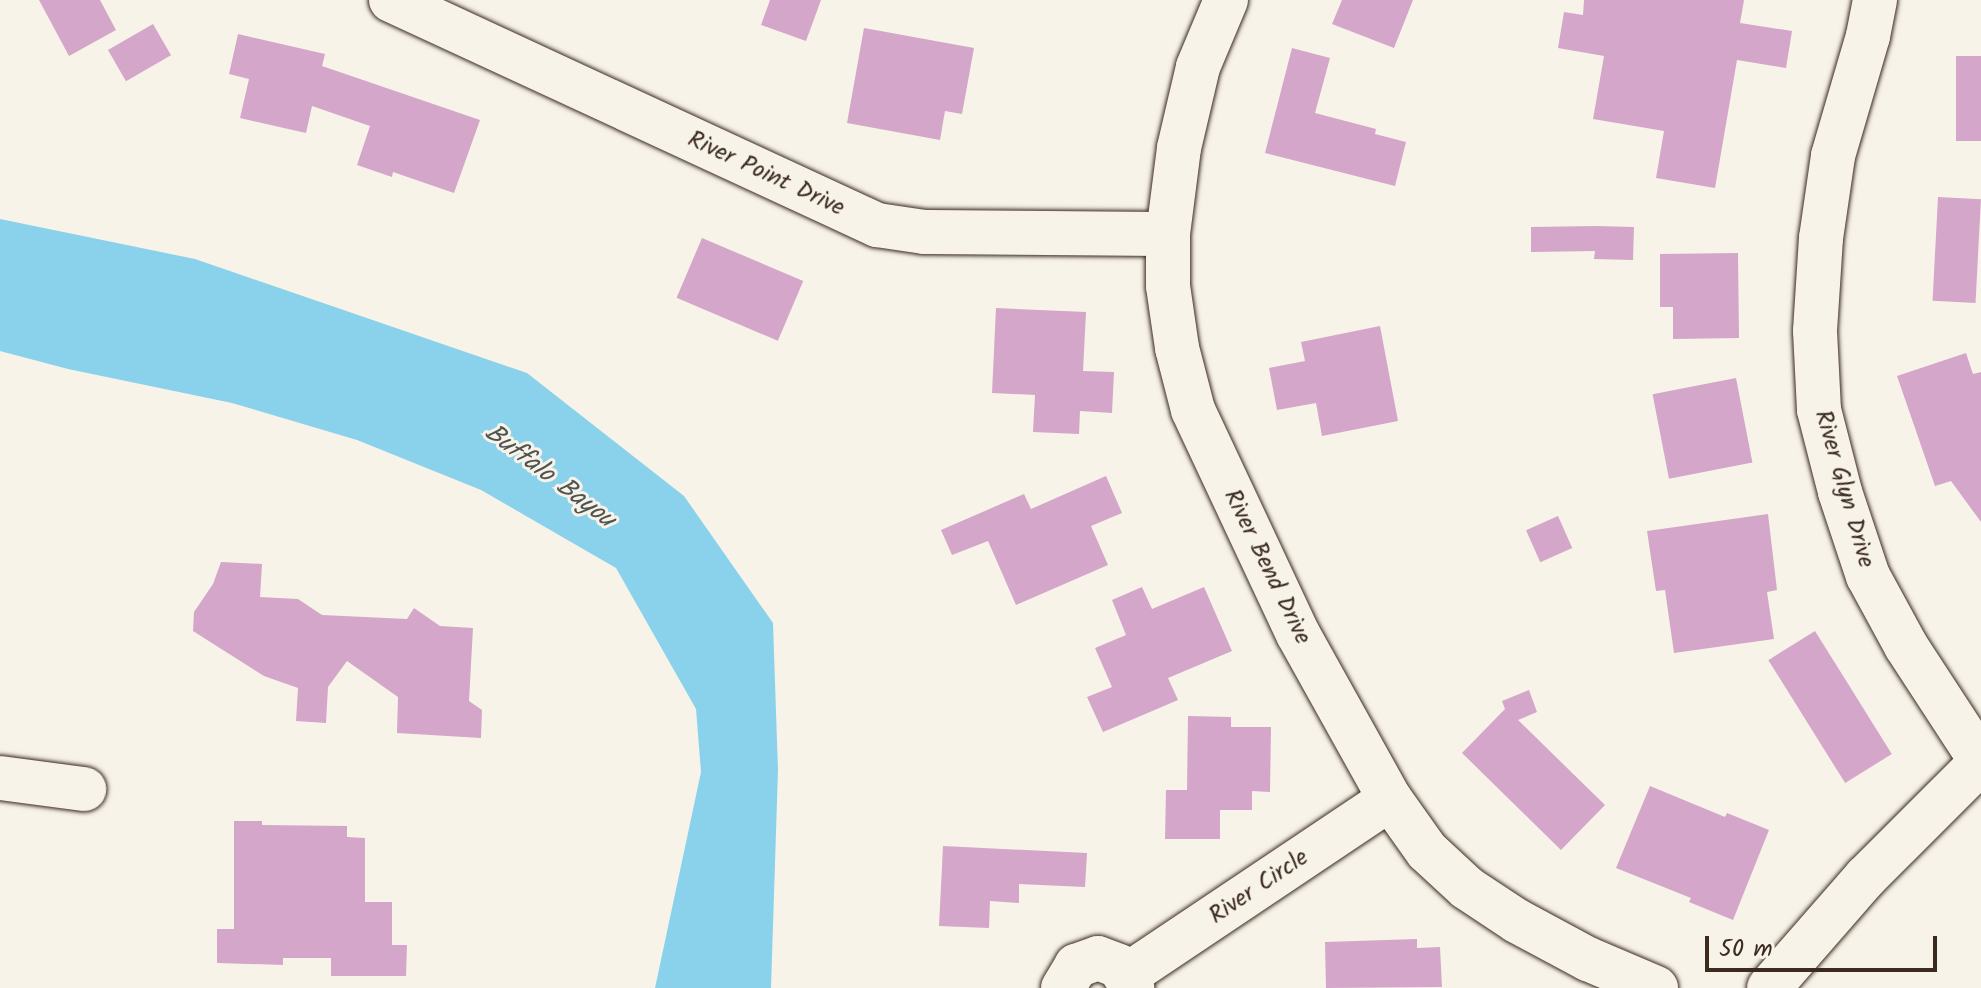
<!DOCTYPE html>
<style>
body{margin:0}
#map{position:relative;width:1981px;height:988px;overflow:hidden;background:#f7f3e8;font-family:Kalam,sans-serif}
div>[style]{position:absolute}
.water>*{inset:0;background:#8ad2eb}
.building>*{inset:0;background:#d4a6c9;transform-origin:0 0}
.roads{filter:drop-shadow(0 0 2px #3b2a1e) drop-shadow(0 0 2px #3b2a1e)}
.minor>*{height:44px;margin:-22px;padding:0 22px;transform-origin:22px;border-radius:22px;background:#f7f3e8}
span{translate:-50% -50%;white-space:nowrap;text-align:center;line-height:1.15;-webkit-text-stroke:6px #f7f3e8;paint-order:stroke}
.street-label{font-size:24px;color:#3b2a1e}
.water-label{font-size:26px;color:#4f5451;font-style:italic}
.scale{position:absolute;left:1705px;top:936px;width:232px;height:36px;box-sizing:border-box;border:4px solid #3b2a1e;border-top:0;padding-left:10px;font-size:24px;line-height:28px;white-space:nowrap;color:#3b2a1e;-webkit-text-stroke:6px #f7f3e8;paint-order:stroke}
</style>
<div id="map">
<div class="water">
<i style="clip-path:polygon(0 219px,195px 259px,527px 373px,684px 496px,773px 623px,778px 770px,771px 988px,655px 988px,701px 772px,696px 709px,616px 568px,481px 490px,357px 440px,232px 403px,68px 369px,0 351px)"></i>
</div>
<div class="building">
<i style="clip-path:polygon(39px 0,100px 0,116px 30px,69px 56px)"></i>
<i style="clip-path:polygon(770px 0,821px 0,806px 41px,761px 25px)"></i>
<i style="clip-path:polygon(1342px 0,1413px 0,1394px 48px,1332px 24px)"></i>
<i style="clip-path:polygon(1584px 0,1744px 0,1740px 23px,1792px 31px,1786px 68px,1737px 60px,1715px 188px,1656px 178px,1664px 131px,1593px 119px,1604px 56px,1558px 48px,1564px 12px,1583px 15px)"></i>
<i style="left:153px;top:24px;width:36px;height:52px;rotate:60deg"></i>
<i style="clip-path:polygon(864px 28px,974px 48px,962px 114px,945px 111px,940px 140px,847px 123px)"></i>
<i style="clip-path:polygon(238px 34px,325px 54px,322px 66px,480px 120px,454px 193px,393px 172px,392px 177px,357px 165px,370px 126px,312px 106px,306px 133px,240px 118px,249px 79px,229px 74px)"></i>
<i style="clip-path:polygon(1292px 48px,1330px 58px,1315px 113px,1376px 129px,1375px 134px,1406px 142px,1395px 186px,1265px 153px)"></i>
<i style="left:1956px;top:56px;width:25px;height:85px"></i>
<i style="left:1938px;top:197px;width:43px;height:104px;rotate:3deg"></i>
<i style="clip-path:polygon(1595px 226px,1634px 227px,1633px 260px,1594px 259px,1595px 251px,1531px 252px,1531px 227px)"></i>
<i style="left:702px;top:238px;width:110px;height:65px;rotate:23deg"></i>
<i style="clip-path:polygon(1738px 253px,1739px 338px,1673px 339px,1673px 307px,1660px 307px,1660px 254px)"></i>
<i style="clip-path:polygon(996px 308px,1086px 312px,1083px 371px,1114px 372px,1112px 413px,1080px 411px,1079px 434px,1033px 432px,1035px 395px,992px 393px)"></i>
<i style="clip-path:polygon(1380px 326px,1398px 421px,1322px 436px,1316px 403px,1277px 410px,1269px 368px,1305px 361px,1301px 342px)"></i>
<i style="clip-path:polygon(1966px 353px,1973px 374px,1981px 372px,1981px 522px,1951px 481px,1935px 486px,1897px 376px)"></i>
<i style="left:1736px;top:378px;width:86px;height:85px;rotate:79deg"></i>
<i style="clip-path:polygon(1106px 476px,1122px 513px,1091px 526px,1108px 565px,1016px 605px,988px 541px,952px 555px,941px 530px,1024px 494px,1031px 509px)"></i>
<i style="clip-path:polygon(1768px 514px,1777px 590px,1767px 592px,1774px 639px,1674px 653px,1665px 590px,1656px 591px,1647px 531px)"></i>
<i style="left:1558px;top:516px;width:35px;height:35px;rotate:66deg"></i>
<i style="clip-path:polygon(221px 562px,262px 564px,260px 597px,298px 599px,322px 615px,407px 619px,414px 608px,440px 626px,473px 628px,469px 701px,482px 710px,481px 738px,397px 733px,398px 697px,347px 661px,328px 687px,326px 723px,296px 721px,298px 688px,264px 676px,193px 631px,194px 612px,213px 584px)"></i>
<i style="clip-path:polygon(1142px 587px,1152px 609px,1204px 587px,1232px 651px,1168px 678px,1178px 700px,1103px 732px,1087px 697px,1112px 687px,1095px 648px,1126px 635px,1112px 600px)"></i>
<i style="left:1815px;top:631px;width:145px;height:55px;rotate:58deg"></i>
<i style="clip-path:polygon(1529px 690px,1537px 712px,1518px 720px,1605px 805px,1561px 850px,1462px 753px,1505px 709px,1502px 701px)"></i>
<i style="clip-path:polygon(1188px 716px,1231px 717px,1231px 727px,1271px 727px,1270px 792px,1252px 791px,1252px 810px,1220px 810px,1220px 839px,1165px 839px,1166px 790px,1187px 790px)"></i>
<i style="clip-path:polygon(1650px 786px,1725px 817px,1727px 813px,1769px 830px,1733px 920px,1689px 902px,1691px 898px,1616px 868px)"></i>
<i style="clip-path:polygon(234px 821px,262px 821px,262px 825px,347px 826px,347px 837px,365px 838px,365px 902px,392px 902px,392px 945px,407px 945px,406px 976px,331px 976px,331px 958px,283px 958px,283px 965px,217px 963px,217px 929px,234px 929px)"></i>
<i style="clip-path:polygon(943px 846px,1087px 853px,1085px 887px,1019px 884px,1019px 903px,990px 901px,989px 928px,939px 926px)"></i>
<i style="clip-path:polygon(1417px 939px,1417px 948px,1440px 947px,1442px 987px,1326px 988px,1325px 942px)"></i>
</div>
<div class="roads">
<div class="minor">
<i style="left:391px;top:0;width:536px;rotate:24.84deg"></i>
<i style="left:877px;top:225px;width:48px;rotate:8.5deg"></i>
<i style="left:924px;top:232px;width:244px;rotate:0.5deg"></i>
<i style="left:1226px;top:0;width:73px;rotate:112.7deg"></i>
<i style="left:1198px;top:67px;width:83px;rotate:103.2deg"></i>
<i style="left:1179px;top:148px;width:87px;rotate:97.3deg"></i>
<i style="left:1168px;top:234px;width:52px;rotate:90deg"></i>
<i style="left:1168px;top:286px;width:63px;rotate:81.7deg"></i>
<i style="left:1177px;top:348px;width:64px;rotate:75.5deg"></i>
<i style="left:1193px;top:410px;width:247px;rotate:64.9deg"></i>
<i style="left:1298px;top:634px;width:189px;rotate:60.9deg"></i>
<i style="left:1390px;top:799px;width:64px;rotate:54.6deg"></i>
<i style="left:1427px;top:851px;width:54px;rotate:42.8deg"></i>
<i style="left:1467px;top:888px;width:60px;rotate:33.4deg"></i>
<i style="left:1517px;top:921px;width:81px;rotate:28.2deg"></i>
<i style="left:1588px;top:959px;width:74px;rotate:23.1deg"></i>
<i style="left:1875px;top:0;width:37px;rotate:101deg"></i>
<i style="left:1868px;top:36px;width:125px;rotate:106.3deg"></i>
<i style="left:1833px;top:156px;width:83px;rotate:98.3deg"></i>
<i style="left:1821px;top:238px;width:93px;rotate:93.7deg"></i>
<i style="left:1815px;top:331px;width:79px;rotate:87.1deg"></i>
<i style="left:1819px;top:410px;width:85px;rotate:75.6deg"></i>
<i style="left:1840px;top:492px;width:89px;rotate:71.6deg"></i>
<i style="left:1868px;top:576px;width:80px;rotate:61.5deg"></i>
<i style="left:1906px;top:646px;width:137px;rotate:56.9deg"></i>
<i style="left:0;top:778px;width:85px;rotate:7.5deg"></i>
<i style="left:1127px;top:975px;width:316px;rotate:-33.8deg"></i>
<i style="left:1063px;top:988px;width:26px;rotate:-59deg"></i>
<i style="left:1076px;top:966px;width:23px;rotate:-20deg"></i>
<i style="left:1098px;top:958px;width:22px;rotate:21deg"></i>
<i style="left:1119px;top:966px;width:26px;rotate:59deg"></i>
<i style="left:1769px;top:988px;width:147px;rotate:-48.9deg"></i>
<i style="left:1866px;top:877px;width:163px;rotate:-45deg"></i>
</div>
</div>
<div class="street-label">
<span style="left:766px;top:174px;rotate:25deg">River Point Drive</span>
<span style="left:1844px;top:489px;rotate:74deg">River Glyn Drive</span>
<span style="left:1267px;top:567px;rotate:64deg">River Bend Drive</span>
<span style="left:1259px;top:887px;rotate:-34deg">River Circle</span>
</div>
<div class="water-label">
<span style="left:549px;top:477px;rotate:37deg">Buffalo Bayou</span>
</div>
<div class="scale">50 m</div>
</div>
